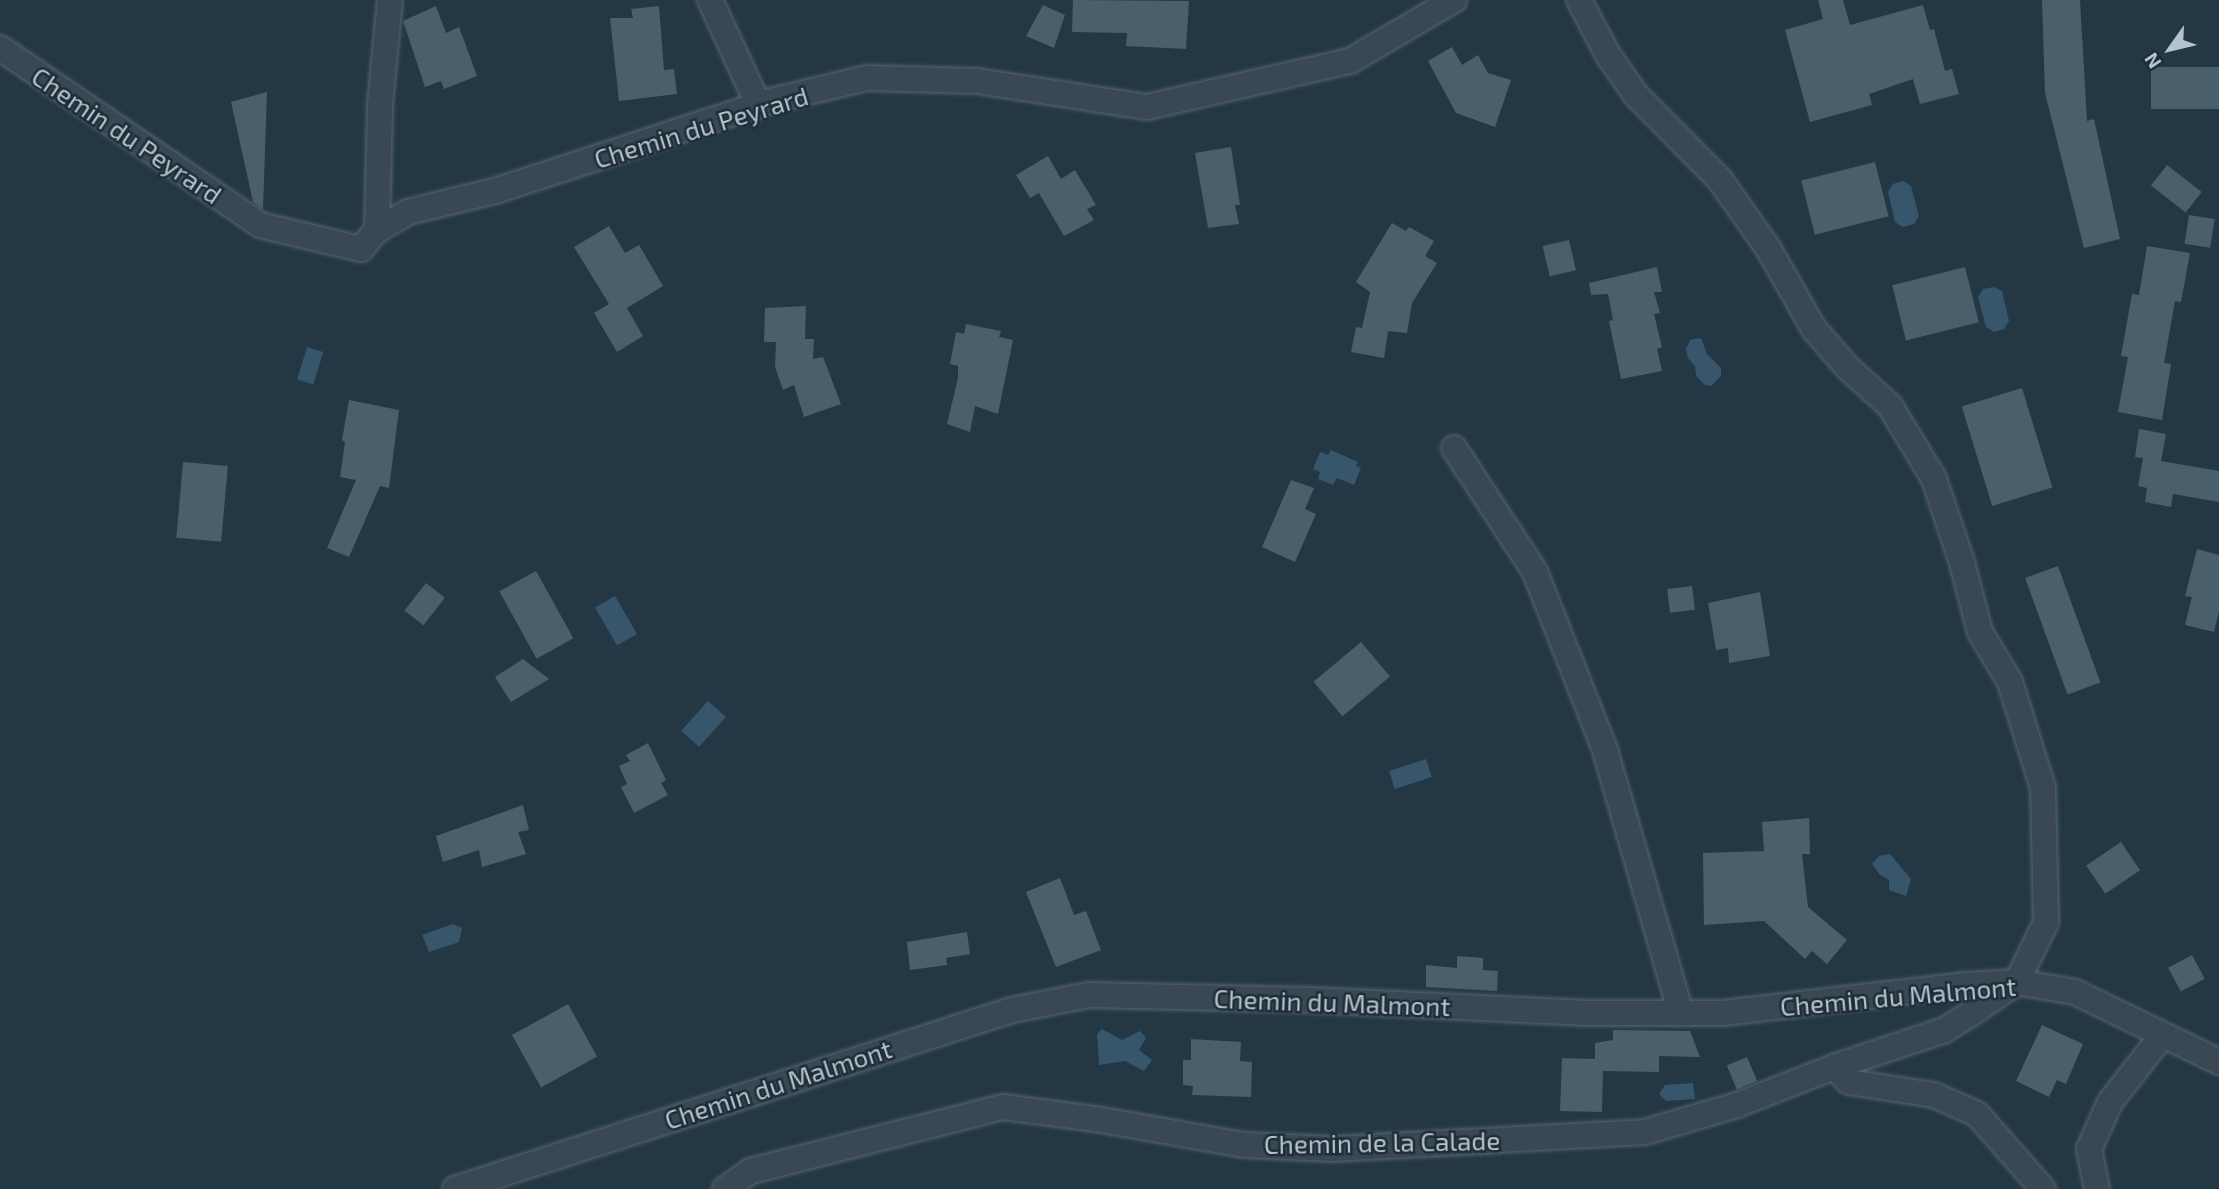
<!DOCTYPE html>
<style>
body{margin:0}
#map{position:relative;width:2219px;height:1189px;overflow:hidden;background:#243744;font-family:"Exo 2",sans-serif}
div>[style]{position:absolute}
.water>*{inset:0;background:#37566c;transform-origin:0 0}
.building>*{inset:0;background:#4a5f6c;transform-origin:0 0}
.roads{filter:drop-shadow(0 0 2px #576670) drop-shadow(0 0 2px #576670)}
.minor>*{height:24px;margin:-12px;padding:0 12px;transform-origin:12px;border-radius:12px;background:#394853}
span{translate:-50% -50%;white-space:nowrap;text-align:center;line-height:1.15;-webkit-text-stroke:5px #1e2d38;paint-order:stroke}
.street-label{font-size:26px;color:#b6c3cd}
.north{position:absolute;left:2135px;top:14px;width:70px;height:70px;-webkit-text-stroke:5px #1e2d38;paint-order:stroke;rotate:236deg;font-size:19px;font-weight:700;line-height:28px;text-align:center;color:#b6c3cd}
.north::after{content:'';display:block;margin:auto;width:24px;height:32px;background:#b6c3cd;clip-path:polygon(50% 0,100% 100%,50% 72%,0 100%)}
</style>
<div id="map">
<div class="water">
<i style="clip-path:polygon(1903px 181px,1911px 186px,1919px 216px,1914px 224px,1903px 227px,1895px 222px,1888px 192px,1893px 184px)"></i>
<i style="clip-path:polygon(1994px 287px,2002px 291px,2009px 321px,2004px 329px,1994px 332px,1986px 327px,1978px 297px,1983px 289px)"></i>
<i style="clip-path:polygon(1701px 338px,1707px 354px,1721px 368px,1721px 376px,1711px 386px,1705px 385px,1696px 376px,1695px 366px,1688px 358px,1686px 349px,1690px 340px)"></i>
<i style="left:307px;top:347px;width:17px;height:34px;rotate:17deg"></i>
<i style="clip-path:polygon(1331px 450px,1358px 462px,1356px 466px,1361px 468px,1354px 485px,1337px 478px,1333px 485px,1318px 479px,1320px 472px,1313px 469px,1320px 452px,1328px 455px)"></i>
<i style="left:615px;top:596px;width:44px;height:23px;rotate:60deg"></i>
<i style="left:708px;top:701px;width:24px;height:40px;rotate:42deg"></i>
<i style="left:1426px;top:759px;width:19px;height:39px;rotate:72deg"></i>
<i style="clip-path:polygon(1890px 854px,1911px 879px,1906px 896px,1889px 890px,1889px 880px,1880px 875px,1872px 864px,1879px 856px)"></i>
<i style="clip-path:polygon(453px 924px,462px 928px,459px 942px,429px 952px,422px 935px)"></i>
<i style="clip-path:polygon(1102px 1029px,1122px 1040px,1140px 1031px,1146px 1038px,1139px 1050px,1152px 1060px,1144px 1071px,1125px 1061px,1099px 1065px,1097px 1034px)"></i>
<i style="clip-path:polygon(1693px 1083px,1695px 1099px,1666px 1101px,1659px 1094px,1665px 1085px)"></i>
</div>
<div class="building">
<i style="clip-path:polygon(1073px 0,1189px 1px,1186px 49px,1126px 46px,1127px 33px,1072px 32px)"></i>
<i style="clip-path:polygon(1818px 0,1843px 0,1850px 25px,1923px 5px,1930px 30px,1934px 29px,1945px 71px,1952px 69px,1959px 94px,1920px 104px,1913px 79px,1869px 94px,1872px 105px,1810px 122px,1785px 30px,1823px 19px)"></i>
<i style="clip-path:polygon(2042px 0,2080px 0,2087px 121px,2094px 119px,2120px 239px,2084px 248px,2045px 93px)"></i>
<i style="clip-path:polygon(1043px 5px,1065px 15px,1054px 48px,1026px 36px)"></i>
<i style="clip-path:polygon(436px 6px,446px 33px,459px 27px,477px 76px,444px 89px,441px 81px,425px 87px,403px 21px)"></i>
<i style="clip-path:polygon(659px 6px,664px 70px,674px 69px,677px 94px,619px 101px,610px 18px,633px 18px,631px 9px)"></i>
<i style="clip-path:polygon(1452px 47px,1462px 65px,1478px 55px,1488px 73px,1511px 80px,1495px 127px,1456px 113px,1428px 61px)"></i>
<i style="left:2219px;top:67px;width:42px;height:68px;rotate:90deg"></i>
<i style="clip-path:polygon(267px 92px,263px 209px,262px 209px,253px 202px,231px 102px)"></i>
<i style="clip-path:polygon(1231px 147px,1240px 205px,1235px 205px,1239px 224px,1208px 228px,1195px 153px)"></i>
<i style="clip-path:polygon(1048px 156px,1061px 179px,1075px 170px,1096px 205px,1087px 209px,1094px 220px,1064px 236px,1039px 193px,1030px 198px,1016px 175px)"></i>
<i style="left:1875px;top:162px;width:56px;height:76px;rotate:76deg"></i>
<i style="left:2167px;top:165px;width:44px;height:26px;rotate:38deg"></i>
<i style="left:2189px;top:215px;width:26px;height:29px;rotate:9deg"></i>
<i style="clip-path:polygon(1392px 223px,1406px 231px,1409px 227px,1434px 241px,1425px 256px,1437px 263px,1412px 303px,1407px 333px,1388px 331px,1384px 358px,1351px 352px,1356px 327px,1362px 328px,1370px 292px,1356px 282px)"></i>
<i style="clip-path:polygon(609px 226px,625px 253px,639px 245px,663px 286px,627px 308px,643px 336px,617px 352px,594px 313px,609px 304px,574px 247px)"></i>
<i style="left:1569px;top:240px;width:31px;height:27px;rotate:77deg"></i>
<i style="clip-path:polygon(2147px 246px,2190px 253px,2181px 302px,2175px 301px,2164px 363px,2171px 364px,2162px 420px,2118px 412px,2128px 357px,2121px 356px,2132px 294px,2139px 295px)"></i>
<i style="clip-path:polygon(1657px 267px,1662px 292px,1654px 292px,1660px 313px,1654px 314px,1662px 347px,1657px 349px,1662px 371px,1621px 379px,1609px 321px,1613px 320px,1608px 294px,1591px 295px,1589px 283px)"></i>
<i style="left:1965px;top:267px;width:57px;height:75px;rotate:76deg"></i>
<i style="clip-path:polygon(806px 306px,805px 339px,814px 339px,813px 359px,823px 357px,841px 404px,804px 417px,794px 385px,783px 390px,775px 367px,776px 342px,764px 342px,765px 308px)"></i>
<i style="clip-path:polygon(966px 324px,1001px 331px,999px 337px,1013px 340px,998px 414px,975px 406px,970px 432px,947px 424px,958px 378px,958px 366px,950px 364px,956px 332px,964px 334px)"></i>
<i style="left:2022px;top:388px;width:104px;height:63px;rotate:73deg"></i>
<i style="clip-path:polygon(349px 400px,399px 410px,389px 488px,380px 486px,349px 557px,327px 548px,356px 480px,340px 477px,345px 442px,342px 440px)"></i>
<i style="clip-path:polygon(2139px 429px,2166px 434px,2161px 461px,2219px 471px,2219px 502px,2173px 494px,2171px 507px,2145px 502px,2147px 488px,2138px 486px,2143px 458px,2135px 457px)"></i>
<i style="left:183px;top:462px;width:45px;height:76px;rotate:5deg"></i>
<i style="clip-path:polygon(1291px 480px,1314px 488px,1305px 509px,1316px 514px,1295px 562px,1262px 547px)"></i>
<i style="clip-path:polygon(2197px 549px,2219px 555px,2219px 611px,2214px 632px,2185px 625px,2192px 597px,2185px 596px)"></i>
<i style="left:2058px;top:566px;width:124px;height:35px;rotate:70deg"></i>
<i style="left:536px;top:571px;width:77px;height:42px;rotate:61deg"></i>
<i style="left:426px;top:583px;width:24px;height:35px;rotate:38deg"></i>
<i style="left:1692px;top:586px;width:24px;height:25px;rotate:83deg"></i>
<i style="clip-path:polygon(1760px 592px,1770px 656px,1729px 663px,1728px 648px,1716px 650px,1708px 603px)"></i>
<i style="left:1361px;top:642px;width:45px;height:62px;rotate:50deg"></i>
<i style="clip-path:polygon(523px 659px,549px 679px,511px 702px,495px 677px)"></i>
<i style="clip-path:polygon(648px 743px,666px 780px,661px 783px,668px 795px,634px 813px,621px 787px,627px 784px,619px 766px,630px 761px,626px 755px)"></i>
<i style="clip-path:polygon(523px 805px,529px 830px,518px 832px,526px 854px,482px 867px,479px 850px,443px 862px,436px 836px)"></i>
<i style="clip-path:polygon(1809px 818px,1810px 854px,1802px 854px,1808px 907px,1847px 940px,1827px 964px,1812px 951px,1805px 959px,1764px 921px,1704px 925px,1703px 853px,1764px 851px,1762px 822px)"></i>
<i style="left:2121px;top:842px;width:34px;height:42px;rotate:56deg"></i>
<i style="clip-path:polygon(1060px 878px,1074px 915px,1086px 911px,1101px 950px,1056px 967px,1026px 892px)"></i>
<i style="clip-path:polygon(967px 932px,970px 954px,946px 958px,947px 965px,910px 970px,907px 942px)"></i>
<i style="left:2192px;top:955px;width:27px;height:27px;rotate:62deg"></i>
<i style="clip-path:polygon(1457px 956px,1483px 958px,1483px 970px,1498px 971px,1497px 991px,1426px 987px,1426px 965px,1457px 968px)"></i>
<i style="left:568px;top:1004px;width:60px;height:64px;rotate:61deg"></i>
<i style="clip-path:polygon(2042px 1025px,2083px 1044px,2066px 1084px,2057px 1080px,2049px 1097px,2016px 1081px)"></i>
<i style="clip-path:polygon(1613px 1030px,1690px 1031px,1700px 1057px,1659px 1056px,1659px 1072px,1603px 1071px,1602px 1112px,1560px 1111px,1562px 1058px,1595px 1059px,1595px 1043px,1613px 1040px)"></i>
<i style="clip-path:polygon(1191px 1039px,1241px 1042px,1240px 1061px,1252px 1062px,1251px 1097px,1192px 1095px,1193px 1086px,1183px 1085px,1183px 1060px,1191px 1060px)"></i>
<i style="left:1747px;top:1057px;width:26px;height:22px;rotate:67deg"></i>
</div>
<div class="roads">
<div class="minor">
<i style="left:710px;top:0;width:117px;rotate:65.2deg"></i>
<i style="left:1579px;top:0;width:62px;rotate:62.2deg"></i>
<i style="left:1608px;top:55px;width:49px;rotate:55deg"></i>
<i style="left:1636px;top:95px;width:120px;rotate:45.3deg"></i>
<i style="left:1720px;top:180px;width:83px;rotate:54.8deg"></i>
<i style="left:1768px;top:248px;width:93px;rotate:60.4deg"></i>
<i style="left:1814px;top:329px;width:52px;rotate:48.9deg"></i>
<i style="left:1848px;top:368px;width:57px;rotate:42.1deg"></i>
<i style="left:1890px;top:406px;width:85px;rotate:58.9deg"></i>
<i style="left:1934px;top:479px;width:84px;rotate:71.4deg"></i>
<i style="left:1961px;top:559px;width:75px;rotate:75.4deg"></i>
<i style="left:1980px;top:632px;width:58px;rotate:59deg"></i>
<i style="left:2010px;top:682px;width:111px;rotate:72.7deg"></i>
<i style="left:2043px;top:788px;width:134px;rotate:88.7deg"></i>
<i style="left:2046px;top:922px;width:67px;rotate:115.8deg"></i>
<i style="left:2017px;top:982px;width:51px;rotate:145.4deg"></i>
<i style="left:1975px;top:1011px;width:36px;rotate:148deg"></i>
<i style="left:1945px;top:1030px;width:117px;rotate:161.6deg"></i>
<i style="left:1834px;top:1067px;width:21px;rotate:45deg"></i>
<i style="left:1849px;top:1082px;width:86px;rotate:8.7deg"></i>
<i style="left:1934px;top:1095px;width:47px;rotate:23.8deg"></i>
<i style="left:1977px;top:1114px;width:100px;rotate:48.7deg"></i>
<i style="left:0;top:48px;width:315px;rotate:34.2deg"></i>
<i style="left:260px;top:225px;width:104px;rotate:13.4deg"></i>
<i style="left:361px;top:249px;width:25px;rotate:-50deg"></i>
<i style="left:377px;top:230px;width:36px;rotate:-30deg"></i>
<i style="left:408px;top:212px;width:93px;rotate:-13.7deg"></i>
<i style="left:498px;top:190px;width:287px;rotate:-18.1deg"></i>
<i style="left:771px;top:101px;width:99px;rotate:-13.5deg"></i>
<i style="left:867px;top:78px;width:110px;rotate:1.6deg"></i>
<i style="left:977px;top:81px;width:172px;rotate:8.7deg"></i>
<i style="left:1147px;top:107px;width:208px;rotate:-12.8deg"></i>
<i style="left:1350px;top:61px;width:121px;rotate:-30.4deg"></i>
<i style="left:377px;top:230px;width:125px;rotate:-88.6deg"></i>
<i style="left:380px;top:105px;width:105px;rotate:-84.6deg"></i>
<i style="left:1454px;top:448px;width:148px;rotate:56.8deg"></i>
<i style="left:1535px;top:572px;width:191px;rotate:68.5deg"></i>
<i style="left:1605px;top:750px;width:274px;rotate:73.9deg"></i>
<i style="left:455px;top:1189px;width:585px;rotate:-17.82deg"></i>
<i style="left:1012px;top:1010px;width:78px;rotate:-11deg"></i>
<i style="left:1089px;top:995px;width:222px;rotate:1.3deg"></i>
<i style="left:1311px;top:1000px;width:272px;rotate:2.7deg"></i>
<i style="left:1583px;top:1013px;width:140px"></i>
<i style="left:1723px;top:1013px;width:243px;rotate:-6.6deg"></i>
<i style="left:1964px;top:985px;width:53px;rotate:-3.2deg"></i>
<i style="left:2017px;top:982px;width:59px;rotate:9.8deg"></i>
<i style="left:2075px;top:992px;width:160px;rotate:25.9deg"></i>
<i style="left:725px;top:1189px;width:32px;rotate:-35deg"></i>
<i style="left:751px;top:1171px;width:260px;rotate:-14.3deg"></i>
<i style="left:1003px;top:1107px;width:94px;rotate:7.4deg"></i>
<i style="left:1096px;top:1119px;width:150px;rotate:10deg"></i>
<i style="left:1244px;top:1145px;width:89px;rotate:2.6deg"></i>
<i style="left:1333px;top:1149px;width:312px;rotate:-3.1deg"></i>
<i style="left:1645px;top:1132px;width:96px;rotate:-16.4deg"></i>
<i style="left:1737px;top:1105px;width:104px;rotate:-21.4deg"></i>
<i style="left:2097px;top:1189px;width:41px;rotate:-101.3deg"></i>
<i style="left:2089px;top:1149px;width:51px;rotate:-65.9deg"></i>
<i style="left:2110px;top:1102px;width:84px;rotate:-51.8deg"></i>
</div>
</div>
<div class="street-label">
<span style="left:701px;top:127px;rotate:-17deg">Chemin du Peyrard</span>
<span style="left:127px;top:135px;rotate:34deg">Chemin du Peyrard</span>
<span style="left:1898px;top:996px;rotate:-5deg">Chemin du Malmont</span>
<span style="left:1332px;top:1002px;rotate:2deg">Chemin du Malmont</span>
<span style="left:778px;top:1084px;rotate:-18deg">Chemin du Malmont</span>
<span style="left:1382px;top:1142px;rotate:-1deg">Chemin de la Calade</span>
</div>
<div class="north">N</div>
</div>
